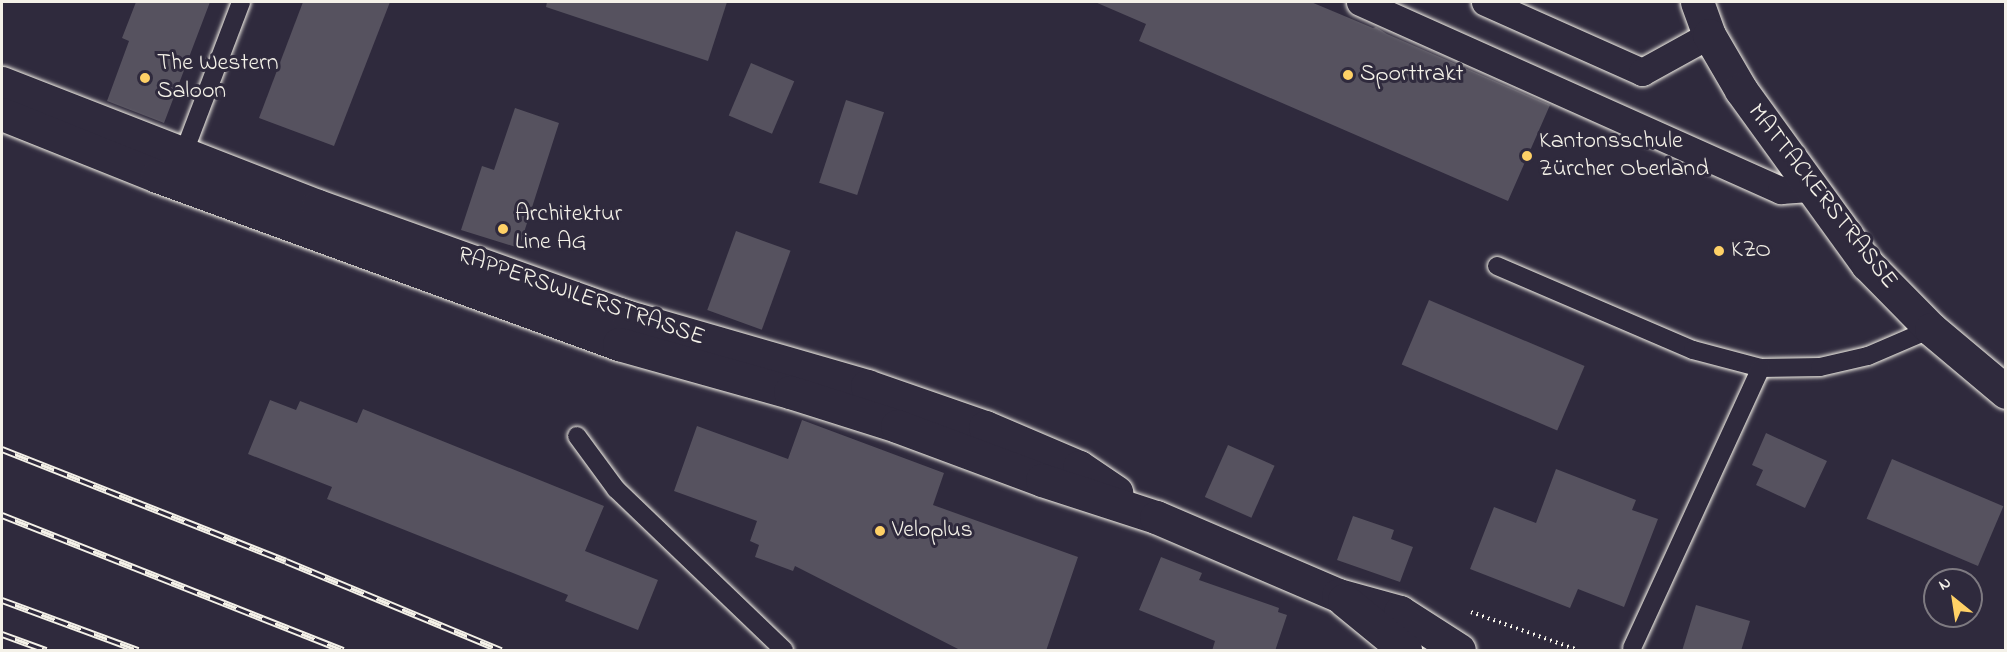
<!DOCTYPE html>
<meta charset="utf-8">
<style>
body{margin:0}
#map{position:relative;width:2007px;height:652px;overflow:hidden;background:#2f2a3d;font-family:"Indie Flower",sans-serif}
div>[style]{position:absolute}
.building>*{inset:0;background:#56525f;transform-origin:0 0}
.path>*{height:4px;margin-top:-2px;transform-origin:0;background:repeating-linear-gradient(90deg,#f4f1e8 0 1.5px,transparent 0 6px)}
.roads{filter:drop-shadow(0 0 2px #f4f1e8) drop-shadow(0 0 2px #f4f1e8)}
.service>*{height:18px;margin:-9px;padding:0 9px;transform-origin:9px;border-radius:9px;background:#2f2a3d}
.pedestrian>*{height:27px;margin:-13.5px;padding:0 13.5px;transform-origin:13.5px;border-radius:13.5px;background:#2f2a3d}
.minor>*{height:33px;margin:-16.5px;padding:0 16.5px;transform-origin:16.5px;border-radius:16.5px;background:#2f2a3d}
.secondary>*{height:33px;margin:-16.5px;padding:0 16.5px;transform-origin:16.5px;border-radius:16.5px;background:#2f2a3d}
.rail>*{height:7px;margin-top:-3.5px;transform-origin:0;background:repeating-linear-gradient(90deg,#2f2a3d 0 14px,#f4f1e8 0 28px);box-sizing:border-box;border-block:2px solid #f4f1e8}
.dots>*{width:16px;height:16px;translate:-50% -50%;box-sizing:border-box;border:3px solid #2f2a3d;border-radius:50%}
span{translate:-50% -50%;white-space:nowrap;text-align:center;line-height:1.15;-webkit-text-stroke:6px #2f2a3d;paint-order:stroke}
.poi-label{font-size:24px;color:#f4f1e8}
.left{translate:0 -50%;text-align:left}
.street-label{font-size:24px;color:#f4f1e8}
.frame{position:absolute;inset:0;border:3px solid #f4f1e8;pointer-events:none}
.north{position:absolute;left:1923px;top:568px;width:60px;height:60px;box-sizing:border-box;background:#2f2a3d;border:2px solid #7e7a81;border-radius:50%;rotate:330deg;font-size:16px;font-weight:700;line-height:24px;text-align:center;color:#f4f1e8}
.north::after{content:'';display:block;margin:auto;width:21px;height:27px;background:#ffd166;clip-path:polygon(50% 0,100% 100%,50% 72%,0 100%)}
</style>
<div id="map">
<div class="building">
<i style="clip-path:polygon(136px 2px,210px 2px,164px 123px,107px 101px,129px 41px,122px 38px)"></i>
<i style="clip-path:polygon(303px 2px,390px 2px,334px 146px,259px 118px)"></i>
<i style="clip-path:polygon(547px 2px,727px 2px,708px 61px,546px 7px)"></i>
<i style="clip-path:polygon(1095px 2px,1311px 2px,1373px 28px,1376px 27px,1387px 34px,1550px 105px,1508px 201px,1139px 41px,1146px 24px)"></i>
<i style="left:751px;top:63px;width:47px;height:57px;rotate:23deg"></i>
<i style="left:846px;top:100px;width:40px;height:87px;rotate:18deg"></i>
<i style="clip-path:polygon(515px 108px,559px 123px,519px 248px,461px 230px,482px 166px,494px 170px)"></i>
<i style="left:736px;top:231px;width:58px;height:84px;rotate:20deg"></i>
<i style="left:1429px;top:300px;width:169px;height:70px;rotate:23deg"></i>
<i style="clip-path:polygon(270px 400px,296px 410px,300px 401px,357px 423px,363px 409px,604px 506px,585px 551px,658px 580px,638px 630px,565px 601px,568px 595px,327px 499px,332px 487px,248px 454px)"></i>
<i style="clip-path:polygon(802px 420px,944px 473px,933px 505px,1078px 557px,1046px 651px,962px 651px,795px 566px,793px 571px,755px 557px,759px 545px,750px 541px,757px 521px,674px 491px,697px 426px,788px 459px)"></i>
<i style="clip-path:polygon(1766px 433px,1827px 461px,1805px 508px,1756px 485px,1763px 470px,1752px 465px)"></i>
<i style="left:1228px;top:445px;width:51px;height:57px;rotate:24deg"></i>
<i style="left:1892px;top:459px;width:121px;height:65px;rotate:23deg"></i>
<i style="clip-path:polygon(1556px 469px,1636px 500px,1632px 510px,1658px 519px,1624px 607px,1578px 589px,1570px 608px,1470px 569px,1494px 507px,1536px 523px)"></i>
<i style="clip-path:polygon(1353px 516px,1394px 530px,1391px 539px,1413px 547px,1400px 582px,1337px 560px)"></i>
<i style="clip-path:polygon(1161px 557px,1202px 573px,1199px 580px,1279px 608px,1278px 612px,1287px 615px,1275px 651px,1212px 651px,1215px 641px,1139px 610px)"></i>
<i style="clip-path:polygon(1696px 605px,1750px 621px,1741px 651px,1682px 651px)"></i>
</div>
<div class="path">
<i style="left:1471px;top:612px;width:114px;rotate:19.6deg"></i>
</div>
<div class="roads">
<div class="service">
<i style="left:183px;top:155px;width:164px;rotate:-69.2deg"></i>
<i style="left:1497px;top:266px;width:213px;rotate:23.2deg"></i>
<i style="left:1693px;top:350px;width:70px;rotate:14.8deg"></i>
<i style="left:1761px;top:368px;width:59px;rotate:-1deg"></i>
<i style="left:1820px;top:367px;width:49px;rotate:-12.9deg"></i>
<i style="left:1868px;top:356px;width:69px;rotate:-23.2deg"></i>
<i style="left:577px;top:436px;width:66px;rotate:53.7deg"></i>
<i style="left:616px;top:489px;width:233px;rotate:43.8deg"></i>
<i style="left:1632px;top:648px;width:308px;rotate:-65.3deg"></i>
</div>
<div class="pedestrian">
<i style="left:1360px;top:2px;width:461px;rotate:24.1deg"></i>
<i style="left:1781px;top:190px;width:31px;rotate:-4deg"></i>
<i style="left:1485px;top:2px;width:172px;rotate:24deg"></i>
<i style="left:1642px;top:72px;width:77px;rotate:-28.9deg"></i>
</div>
<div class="minor">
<i style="left:1697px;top:2px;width:35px;rotate:70deg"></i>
<i style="left:1709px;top:35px;width:64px;rotate:59.8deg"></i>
<i style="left:1741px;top:90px;width:215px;rotate:54.1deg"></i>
<i style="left:1867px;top:264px;width:91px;rotate:45.4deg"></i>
<i style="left:1931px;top:329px;width:98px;rotate:40deg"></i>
</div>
<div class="secondary">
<i style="left:2px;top:83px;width:339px;rotate:21.3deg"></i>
<i style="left:318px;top:206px;width:329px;rotate:19.7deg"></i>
<i style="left:628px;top:317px;width:249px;rotate:16.1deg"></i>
<i style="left:867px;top:386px;width:125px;rotate:19.2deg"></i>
<i style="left:985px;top:427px;width:102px;rotate:23.1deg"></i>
<i style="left:1079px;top:467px;width:45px;rotate:34deg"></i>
<i style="left:2px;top:114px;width:167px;rotate:21.8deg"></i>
<i style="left:157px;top:176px;width:492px;rotate:20deg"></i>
<i style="left:619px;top:344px;width:178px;rotate:15.7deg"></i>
<i style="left:790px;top:392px;width:112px;rotate:17.6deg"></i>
<i style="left:897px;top:426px;width:155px;rotate:20.4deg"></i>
<i style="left:1042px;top:480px;width:120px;rotate:18deg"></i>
<i style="left:1156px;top:517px;width:198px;rotate:23.2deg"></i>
<i style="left:1338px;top:595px;width:64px;rotate:15.3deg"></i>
<i style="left:1400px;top:612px;width:70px;rotate:32.8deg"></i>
<i style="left:1344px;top:600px;width:79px;rotate:39.3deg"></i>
</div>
</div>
<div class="rail">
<i style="left:2px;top:449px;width:305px;rotate:21.5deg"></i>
<i style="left:286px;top:561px;width:233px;rotate:22.5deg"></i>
<i style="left:2px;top:515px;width:367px;rotate:21.6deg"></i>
<i style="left:2px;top:600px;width:145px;rotate:20.2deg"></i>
<i style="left:2px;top:634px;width:47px;rotate:20deg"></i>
</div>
<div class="dots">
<i style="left:1348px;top:75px;background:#ffd166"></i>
<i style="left:145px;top:78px;background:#ffd166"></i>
<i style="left:1527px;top:156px;background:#ffd166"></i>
<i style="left:503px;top:229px;background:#ffd166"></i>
<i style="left:1719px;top:251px;background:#ffd166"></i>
<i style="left:880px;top:531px;background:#ffd166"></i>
</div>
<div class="poi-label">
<span class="left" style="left:157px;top:78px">The Western<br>Saloon</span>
<span class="left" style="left:1360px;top:75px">Sporttrakt</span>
<span class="left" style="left:1539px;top:156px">Kantonsschule<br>Zürcher Oberland</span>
<span class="left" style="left:515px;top:229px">Architektur<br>Line AG</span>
<span class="left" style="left:1731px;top:251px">KZO</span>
<span class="left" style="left:892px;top:531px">Veloplus</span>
</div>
<div class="street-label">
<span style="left:1822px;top:197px;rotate:52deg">MATTACKERSTRASSE</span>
<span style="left:581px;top:297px;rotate:19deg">RAPPERSWILERSTRASSE</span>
</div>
<div class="frame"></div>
<div class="north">N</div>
</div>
